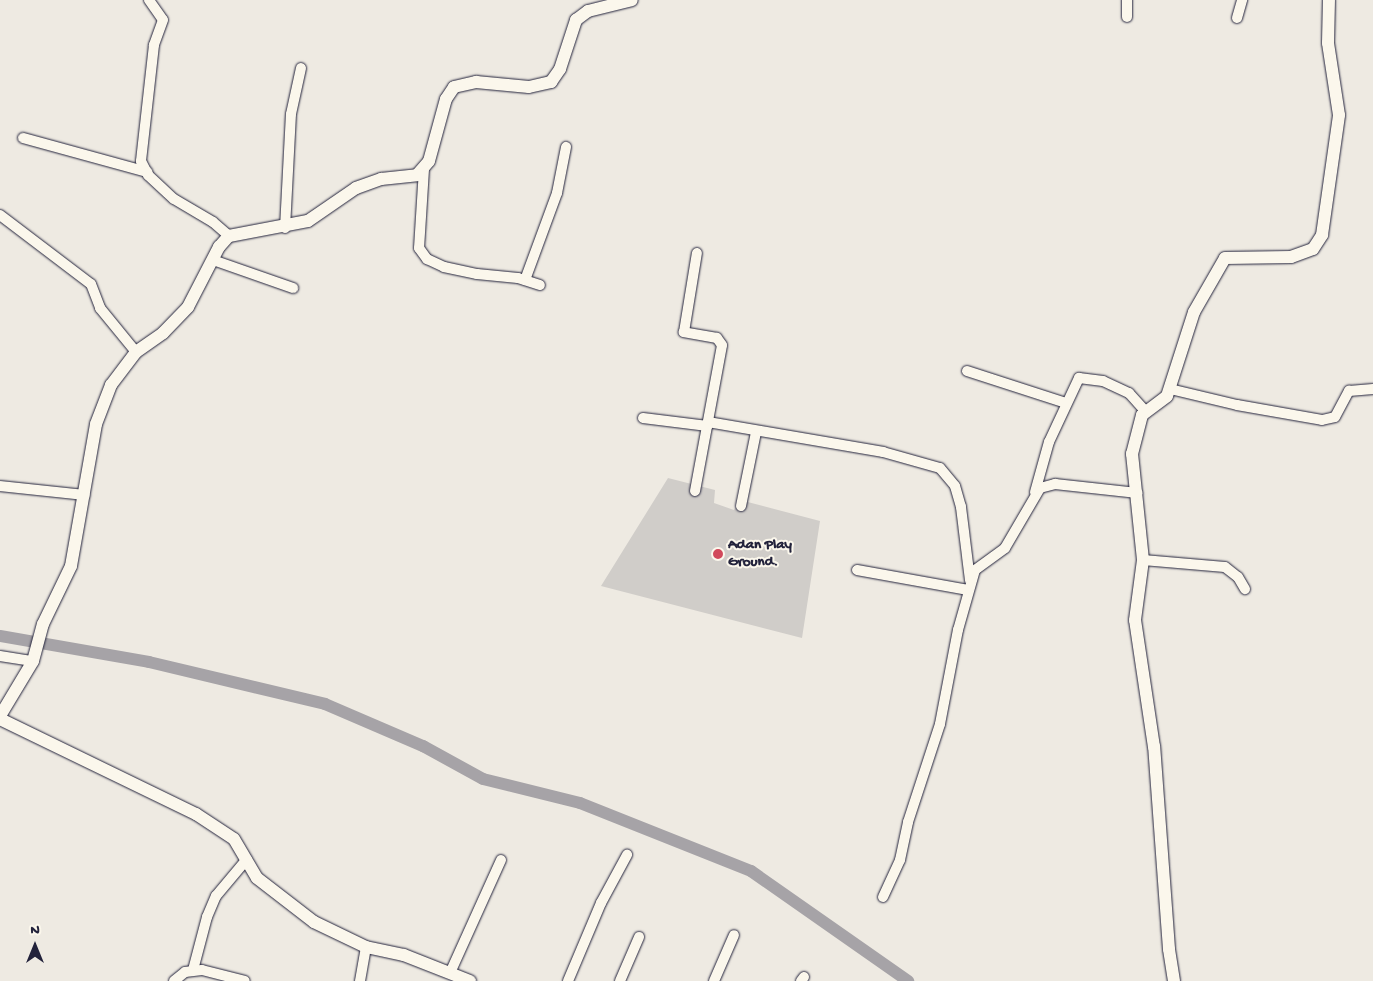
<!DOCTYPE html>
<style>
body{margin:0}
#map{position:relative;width:1373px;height:981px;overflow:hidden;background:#eeeae2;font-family:"Gochi Hand",sans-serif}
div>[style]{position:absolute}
.green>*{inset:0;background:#d0cdc9}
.canal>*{height:12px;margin:-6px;padding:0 6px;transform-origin:6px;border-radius:6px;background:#a6a3a7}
.roads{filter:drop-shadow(0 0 1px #22223b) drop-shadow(0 0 1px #22223b)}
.minor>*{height:10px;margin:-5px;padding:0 5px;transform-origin:5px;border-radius:5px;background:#fbf7ec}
.tertiary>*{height:12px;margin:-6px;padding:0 6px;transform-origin:6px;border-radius:6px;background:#fbf7ec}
.dots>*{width:14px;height:14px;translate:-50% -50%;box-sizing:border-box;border:2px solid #fbf7ec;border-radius:50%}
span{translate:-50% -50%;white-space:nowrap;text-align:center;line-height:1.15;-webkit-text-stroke:4px #fbf7ec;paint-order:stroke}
.poi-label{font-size:15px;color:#22223b;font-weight:700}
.left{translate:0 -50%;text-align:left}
.north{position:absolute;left:10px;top:921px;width:50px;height:50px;-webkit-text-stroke:4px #fbf7ec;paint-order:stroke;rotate:0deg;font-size:14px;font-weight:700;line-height:20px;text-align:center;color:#22223b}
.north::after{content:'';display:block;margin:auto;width:18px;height:22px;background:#22223b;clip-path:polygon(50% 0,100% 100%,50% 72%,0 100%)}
</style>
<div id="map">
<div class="green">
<i style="clip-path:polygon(668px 478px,715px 490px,714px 503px,734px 510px,740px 500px,820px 521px,802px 638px,601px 586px)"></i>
</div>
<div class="canal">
<i style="left:0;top:636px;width:151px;rotate:9.9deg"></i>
<i style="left:149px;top:662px;width:181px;rotate:13.4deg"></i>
<i style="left:325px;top:704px;width:107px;rotate:23.2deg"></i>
<i style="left:423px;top:746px;width:68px;rotate:28.8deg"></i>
<i style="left:483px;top:779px;width:100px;rotate:13.9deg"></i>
<i style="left:580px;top:803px;width:184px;rotate:21.7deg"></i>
<i style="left:751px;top:871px;width:192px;rotate:35deg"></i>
</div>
<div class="roads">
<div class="minor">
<i style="left:149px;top:0;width:24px;rotate:55deg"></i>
<i style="left:163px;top:20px;width:27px;rotate:110deg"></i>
<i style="left:154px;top:45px;width:117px;rotate:96.4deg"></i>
<i style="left:141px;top:161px;width:16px;rotate:63deg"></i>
<i style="left:148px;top:175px;width:35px;rotate:43deg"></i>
<i style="left:174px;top:199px;width:45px;rotate:30.5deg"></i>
<i style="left:213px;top:222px;width:21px;rotate:41deg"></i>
<i style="left:1127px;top:0;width:17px;rotate:90deg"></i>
<i style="left:1237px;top:18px;width:19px;rotate:-74deg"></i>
<i style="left:23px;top:138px;width:129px;rotate:15.3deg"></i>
<i style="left:424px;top:169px;width:79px;rotate:93.6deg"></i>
<i style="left:419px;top:248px;width:14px;rotate:54deg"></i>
<i style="left:427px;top:259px;width:19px;rotate:25deg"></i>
<i style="left:444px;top:267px;width:34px;rotate:12deg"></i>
<i style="left:477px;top:274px;width:41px;rotate:5.6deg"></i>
<i style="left:518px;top:278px;width:23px;rotate:18deg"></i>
<i style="left:0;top:215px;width:114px;rotate:37.2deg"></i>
<i style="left:91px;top:284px;width:26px;rotate:69deg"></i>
<i style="left:100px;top:308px;width:57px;rotate:50.7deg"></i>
<i style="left:285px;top:228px;width:114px;rotate:-87deg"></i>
<i style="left:291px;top:114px;width:47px;rotate:-77.7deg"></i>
<i style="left:213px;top:260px;width:85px;rotate:19.3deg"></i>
<i style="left:525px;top:280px;width:93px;rotate:-69.8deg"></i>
<i style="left:557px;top:193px;width:47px;rotate:-78.9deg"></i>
<i style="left:967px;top:371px;width:104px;rotate:17.9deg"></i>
<i style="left:1170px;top:389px;width:69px;rotate:13.4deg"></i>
<i style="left:1237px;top:405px;width:86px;rotate:10deg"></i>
<i style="left:1322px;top:420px;width:13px;rotate:-13deg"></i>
<i style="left:1335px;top:417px;width:30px;rotate:-62deg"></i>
<i style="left:1349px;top:391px;width:24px;rotate:-5deg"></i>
<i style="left:643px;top:418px;width:65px;rotate:7deg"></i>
<i style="left:708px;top:422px;width:178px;rotate:9.7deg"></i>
<i style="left:883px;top:452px;width:59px;rotate:15.7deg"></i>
<i style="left:940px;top:468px;width:23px;rotate:50deg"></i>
<i style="left:955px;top:486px;width:22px;rotate:74deg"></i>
<i style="left:961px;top:507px;width:74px;rotate:83deg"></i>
<i style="left:0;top:486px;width:85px;rotate:6deg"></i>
<i style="left:695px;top:491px;width:148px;rotate:-79.5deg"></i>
<i style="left:722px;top:345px;width:9px;rotate:-126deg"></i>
<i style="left:717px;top:338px;width:34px;rotate:-170deg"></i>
<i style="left:684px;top:332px;width:80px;rotate:-80.7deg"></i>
<i style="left:1035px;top:492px;width:52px;rotate:-74.4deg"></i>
<i style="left:1049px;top:442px;width:71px;rotate:-64.9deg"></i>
<i style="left:1079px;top:378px;width:24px;rotate:7deg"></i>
<i style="left:1103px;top:381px;width:29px;rotate:25deg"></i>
<i style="left:1129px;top:393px;width:24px;rotate:48deg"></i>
<i style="left:741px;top:506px;width:76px;rotate:-78.5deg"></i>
<i style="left:1143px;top:560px;width:82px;rotate:4.9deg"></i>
<i style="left:1225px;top:567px;width:16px;rotate:38deg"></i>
<i style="left:1238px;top:577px;width:14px;rotate:60deg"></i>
<i style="left:857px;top:570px;width:113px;rotate:10.2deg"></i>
<i style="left:0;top:656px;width:33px;rotate:9deg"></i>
<i style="left:883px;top:897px;width:41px;rotate:-65.3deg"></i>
<i style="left:900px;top:860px;width:39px;rotate:-78deg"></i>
<i style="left:908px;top:822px;width:103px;rotate:-71.9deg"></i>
<i style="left:940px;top:724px;width:96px;rotate:-79.2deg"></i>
<i style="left:958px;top:630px;width:62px;rotate:-74.2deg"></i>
<i style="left:975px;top:570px;width:37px;rotate:-36deg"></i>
<i style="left:1005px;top:548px;width:69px;rotate:-59.7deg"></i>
<i style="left:1040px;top:488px;width:16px;rotate:-15deg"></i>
<i style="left:1055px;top:484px;width:83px;rotate:6.2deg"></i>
<i style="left:193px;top:970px;width:55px;rotate:-75.2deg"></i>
<i style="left:207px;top:917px;width:23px;rotate:-67deg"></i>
<i style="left:216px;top:896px;width:48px;rotate:-50deg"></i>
<i style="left:450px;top:973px;width:124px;rotate:-65.7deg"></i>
<i style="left:174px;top:981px;width:14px;rotate:-39deg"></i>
<i style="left:185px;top:972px;width:17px;rotate:-7deg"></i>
<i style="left:202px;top:970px;width:44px;rotate:14.3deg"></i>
<i style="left:360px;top:981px;width:35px;rotate:-80deg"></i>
<i style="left:568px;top:981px;width:85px;rotate:-67.1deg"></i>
<i style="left:601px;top:903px;width:55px;rotate:-61.6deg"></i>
<i style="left:620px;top:981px;width:48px;rotate:-66.6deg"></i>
<i style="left:714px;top:981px;width:50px;rotate:-66.5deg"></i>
<i style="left:801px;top:981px;width:5px;rotate:-53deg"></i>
</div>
<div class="tertiary">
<i style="left:0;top:716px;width:64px;rotate:-59deg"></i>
<i style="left:33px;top:661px;width:38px;rotate:-75deg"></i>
<i style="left:43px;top:624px;width:64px;rotate:-64.2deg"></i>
<i style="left:71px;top:566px;width:144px;rotate:-80deg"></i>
<i style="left:96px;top:424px;width:42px;rotate:-69deg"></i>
<i style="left:111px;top:385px;width:41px;rotate:-52.9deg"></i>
<i style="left:136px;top:352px;width:33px;rotate:-35deg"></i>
<i style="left:163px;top:333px;width:36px;rotate:-46deg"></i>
<i style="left:188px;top:307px;width:68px;rotate:-62.7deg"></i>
<i style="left:219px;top:247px;width:15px;rotate:-48deg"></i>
<i style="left:229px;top:236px;width:80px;rotate:-10.8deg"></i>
<i style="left:308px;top:221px;width:58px;rotate:-34.5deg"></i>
<i style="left:356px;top:188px;width:27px;rotate:-20deg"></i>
<i style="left:381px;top:179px;width:36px;rotate:-6deg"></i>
<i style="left:417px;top:175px;width:18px;rotate:-49deg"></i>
<i style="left:429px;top:161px;width:64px;rotate:-74.7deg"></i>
<i style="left:446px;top:99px;width:14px;rotate:-56deg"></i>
<i style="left:454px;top:87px;width:23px;rotate:-13deg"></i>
<i style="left:476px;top:82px;width:53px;rotate:5.4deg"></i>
<i style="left:529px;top:87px;width:23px;rotate:-13deg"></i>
<i style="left:551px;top:82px;width:16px;rotate:-55deg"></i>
<i style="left:560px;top:69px;width:52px;rotate:-71.9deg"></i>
<i style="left:576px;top:20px;width:15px;rotate:-37deg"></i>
<i style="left:588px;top:11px;width:45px;rotate:-14deg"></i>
<i style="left:0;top:719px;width:218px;rotate:25.9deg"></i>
<i style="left:196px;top:814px;width:45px;rotate:33.3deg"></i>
<i style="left:234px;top:839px;width:45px;rotate:59.5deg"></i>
<i style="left:257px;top:878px;width:72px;rotate:37.7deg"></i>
<i style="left:314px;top:922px;width:58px;rotate:25.7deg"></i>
<i style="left:366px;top:947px;width:39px;rotate:12deg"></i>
<i style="left:404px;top:955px;width:71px;rotate:21.5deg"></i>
<i style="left:1174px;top:981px;width:32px;rotate:-99deg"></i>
<i style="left:1169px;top:949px;width:203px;rotate:-94.2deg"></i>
<i style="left:1154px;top:747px;width:128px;rotate:-98.5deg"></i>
<i style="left:1135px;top:620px;width:61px;rotate:-82.4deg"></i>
<i style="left:1143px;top:560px;width:107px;rotate:-95.9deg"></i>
<i style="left:1132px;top:454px;width:40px;rotate:-75.6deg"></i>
<i style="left:1142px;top:415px;width:31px;rotate:-37deg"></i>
<i style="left:1167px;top:396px;width:88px;rotate:-72.2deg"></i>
<i style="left:1194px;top:312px;width:62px;rotate:-60.1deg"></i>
<i style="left:1225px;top:258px;width:66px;rotate:-0.9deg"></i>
<i style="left:1291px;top:257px;width:23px;rotate:-20deg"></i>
<i style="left:1313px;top:249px;width:17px;rotate:-57deg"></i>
<i style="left:1322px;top:235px;width:121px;rotate:-81.9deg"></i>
<i style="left:1339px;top:115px;width:73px;rotate:-98.7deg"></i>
<i style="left:1328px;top:43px;width:43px;rotate:-88.7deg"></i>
</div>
</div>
<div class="dots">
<i style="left:718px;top:554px;background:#d1495b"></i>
</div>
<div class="poi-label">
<span class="left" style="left:728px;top:554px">Adan Play<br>Ground.</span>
</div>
<div class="north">N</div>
</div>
